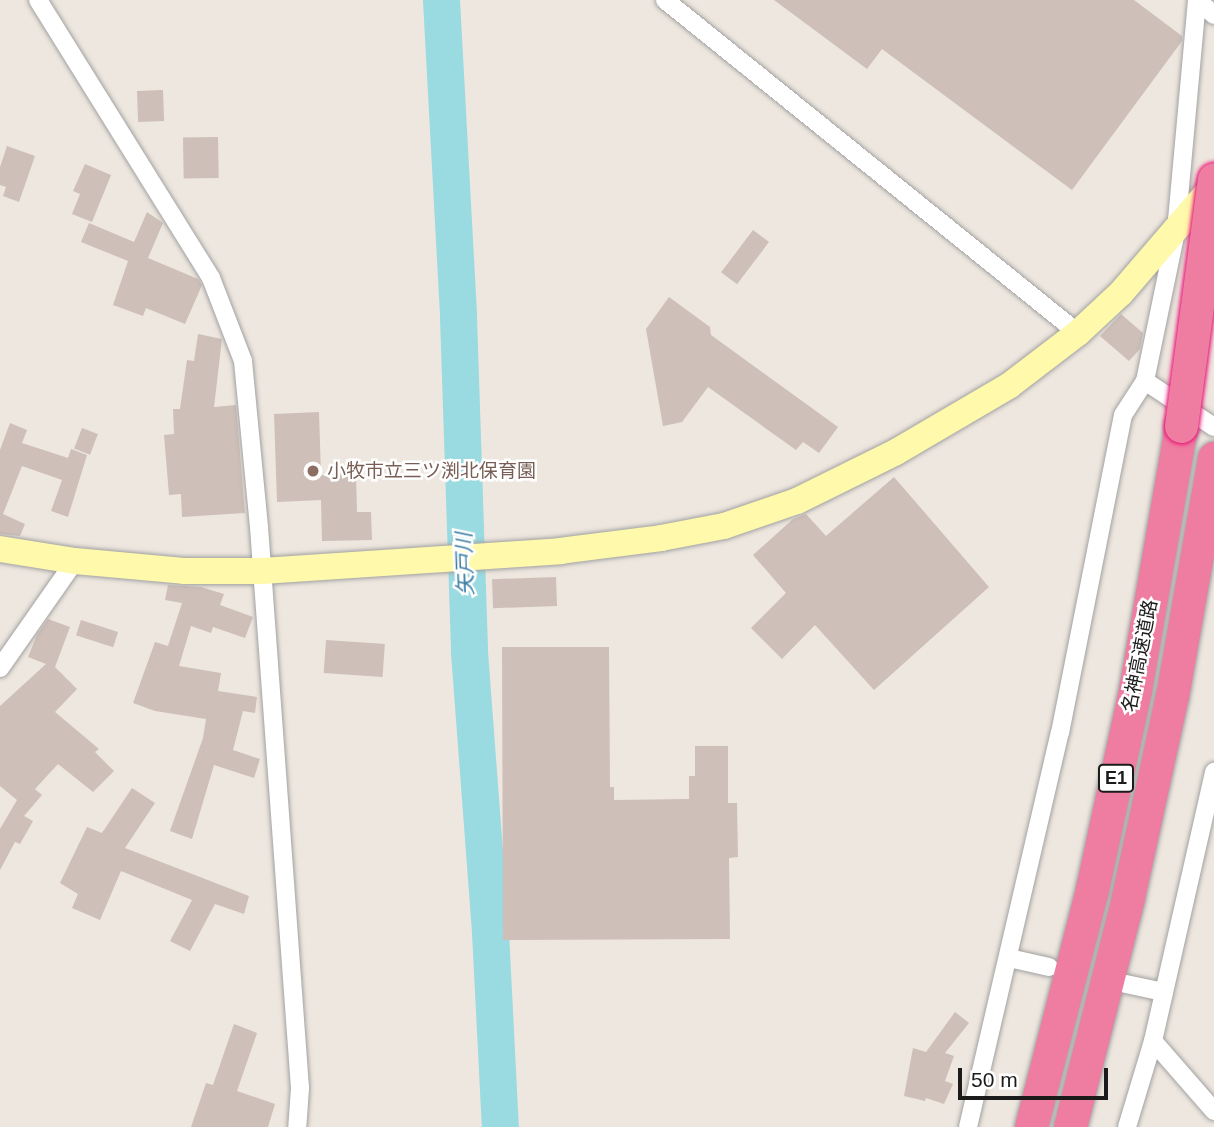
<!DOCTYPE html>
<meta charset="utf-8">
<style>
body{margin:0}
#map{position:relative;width:1214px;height:1127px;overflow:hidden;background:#eee7df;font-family:Helvetica,"Noto Sans JP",sans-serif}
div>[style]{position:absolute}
.river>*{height:37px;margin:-18.5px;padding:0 18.5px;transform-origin:18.5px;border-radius:18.5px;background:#9adae1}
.building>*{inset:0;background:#cebfb8;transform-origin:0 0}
.roads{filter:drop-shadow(0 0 2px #a2a2a2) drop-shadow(0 0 2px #a2a2a2)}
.street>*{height:18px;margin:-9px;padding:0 9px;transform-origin:9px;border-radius:9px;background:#fff}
.secondary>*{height:26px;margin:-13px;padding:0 13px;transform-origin:13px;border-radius:13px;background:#fff9ac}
.highway>*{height:33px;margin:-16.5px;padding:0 16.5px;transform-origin:16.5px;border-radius:16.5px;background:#ef7da1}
.bridges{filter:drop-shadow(0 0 2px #e71276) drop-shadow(0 0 2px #e71276)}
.highway-bridge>*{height:33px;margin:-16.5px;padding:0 16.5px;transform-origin:16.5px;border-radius:16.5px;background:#ef7da1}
.dots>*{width:19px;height:19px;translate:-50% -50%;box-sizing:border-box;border:4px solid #fff;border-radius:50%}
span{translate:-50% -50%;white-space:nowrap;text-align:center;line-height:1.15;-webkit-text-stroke:5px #fff;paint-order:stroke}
.shield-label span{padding:2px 5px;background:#fff;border:2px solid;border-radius:5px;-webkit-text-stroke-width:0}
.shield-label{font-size:18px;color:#1b1b1b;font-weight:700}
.education-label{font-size:19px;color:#785e54}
.left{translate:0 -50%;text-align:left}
.street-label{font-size:19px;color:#1b1b1b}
.water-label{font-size:21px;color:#3a7ca3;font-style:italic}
.scale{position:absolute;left:958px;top:1068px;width:150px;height:32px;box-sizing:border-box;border:4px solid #1b1b1b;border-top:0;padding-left:9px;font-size:21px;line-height:24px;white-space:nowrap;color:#1b1b1b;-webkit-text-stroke:5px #fff;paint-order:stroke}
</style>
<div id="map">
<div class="river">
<i style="left:441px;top:0;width:317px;rotate:86.9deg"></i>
<i style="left:458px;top:317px;width:335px;rotate:88.1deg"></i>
<i style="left:469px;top:652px;width:281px;rotate:85.7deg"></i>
<i style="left:490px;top:932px;width:195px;rotate:87.1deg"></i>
</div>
<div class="building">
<i style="clip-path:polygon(774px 0,1134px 0,1182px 36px,1182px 41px,1072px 190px,882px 49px,867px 69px)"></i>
<i style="left:163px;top:90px;width:31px;height:26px;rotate:88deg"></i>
<i style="left:218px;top:137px;width:41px;height:35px;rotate:89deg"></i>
<i style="clip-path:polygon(7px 146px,35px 156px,19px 202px,3px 196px,6px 187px,0 185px,0 167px)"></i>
<i style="clip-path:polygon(85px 164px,111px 175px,92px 222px,72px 214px,80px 194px,73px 191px)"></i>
<i style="clip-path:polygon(147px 212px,163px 223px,148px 258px,198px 279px,202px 285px,185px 324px,146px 308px,143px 316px,113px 305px,128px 261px,81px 242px,89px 223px,134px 242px)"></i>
<i style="left:753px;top:230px;width:20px;height:53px;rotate:37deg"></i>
<i style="clip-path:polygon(669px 297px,710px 327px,711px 335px,838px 427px,819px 453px,803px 442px,796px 450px,708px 387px,682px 422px,663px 426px,646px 329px)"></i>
<i style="clip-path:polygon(1121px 314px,1143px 333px,1140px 349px,1129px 361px,1100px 336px)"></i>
<i style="clip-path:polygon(198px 334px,222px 339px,214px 407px,236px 405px,245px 513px,182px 517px,181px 494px,169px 495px,164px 435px,174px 434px,173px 409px,180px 409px,187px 360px,194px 361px)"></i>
<i style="clip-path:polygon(319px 412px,321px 475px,356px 474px,357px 512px,371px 512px,372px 540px,322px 541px,321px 500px,277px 502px,274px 414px)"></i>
<i style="clip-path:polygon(10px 423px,27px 430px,22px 443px,68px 458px,71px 449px,87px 455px,68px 517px,51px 511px,62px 480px,22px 466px,3px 514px,25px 524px,20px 536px,0 534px,0 450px)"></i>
<i style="left:82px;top:428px;width:17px;height:22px;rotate:21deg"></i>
<i style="clip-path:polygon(894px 477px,989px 587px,874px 690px,815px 625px,782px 659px,751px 628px,786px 593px,753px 555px,793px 519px,806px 514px,826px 536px)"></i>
<i style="left:556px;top:577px;width:29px;height:64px;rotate:88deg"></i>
<i style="clip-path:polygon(168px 585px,201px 587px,224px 594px,220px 605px,253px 617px,245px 638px,213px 627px,211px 633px,191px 626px,179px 666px,221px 673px,218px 691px,257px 697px,255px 713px,243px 711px,233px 750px,260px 759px,254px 778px,214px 765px,192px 839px,170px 831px,203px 738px,206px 719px,155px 711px,133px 703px,155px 642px,168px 646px,182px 603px,165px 600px)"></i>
<i style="clip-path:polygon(48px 619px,70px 627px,55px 667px,77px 689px,55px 712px,99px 749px,95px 752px,114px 771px,93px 792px,58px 764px,35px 789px,42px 795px,24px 816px,33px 821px,20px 844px,15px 842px,0 870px,0 829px,17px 800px,0 786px,0 706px,46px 664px,28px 657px,37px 635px)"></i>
<i style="left:81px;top:620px;width:39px;height:16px;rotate:18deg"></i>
<i style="left:326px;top:640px;width:59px;height:33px;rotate:4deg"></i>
<i style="clip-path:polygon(502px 647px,609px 647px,610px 787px,614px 787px,614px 800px,689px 799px,689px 776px,695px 776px,695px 746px,728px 746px,728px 803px,737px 803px,738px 857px,729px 858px,730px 939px,503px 940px)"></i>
<i style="clip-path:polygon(132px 788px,155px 803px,125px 848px,249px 896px,244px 914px,215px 904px,190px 951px,170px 941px,192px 900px,121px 871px,100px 920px,72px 908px,78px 894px,60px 883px,87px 827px,102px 833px)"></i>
<i style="clip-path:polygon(955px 1012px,969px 1023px,945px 1053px,954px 1056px,945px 1081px,953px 1084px,944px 1104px,926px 1098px,925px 1101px,904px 1096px,913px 1048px,926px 1052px)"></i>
<i style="clip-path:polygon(234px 1024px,257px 1033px,237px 1091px,275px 1104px,268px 1127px,191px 1127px,206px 1083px,213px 1085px)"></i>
</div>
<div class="roads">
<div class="street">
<i style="left:38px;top:0;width:327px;rotate:58.1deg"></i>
<i style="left:211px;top:278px;width:89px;rotate:68.9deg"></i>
<i style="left:243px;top:361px;width:167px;rotate:84.5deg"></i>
<i style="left:259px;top:527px;width:562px;rotate:85.82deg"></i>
<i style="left:300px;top:1088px;width:39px;rotate:94deg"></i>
<i style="left:665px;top:0;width:531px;rotate:38.88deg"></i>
<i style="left:1197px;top:0;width:23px;rotate:41deg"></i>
<i style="left:1145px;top:381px;width:83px;rotate:33.7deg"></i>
<i style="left:0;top:668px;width:131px;rotate:-55deg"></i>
<i style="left:1009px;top:958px;width:41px;rotate:12.7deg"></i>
<i style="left:1126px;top:984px;width:39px;rotate:12deg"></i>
<i style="left:1153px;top:1041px;width:93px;rotate:48.9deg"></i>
<i style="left:968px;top:1127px;width:405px;rotate:-76.9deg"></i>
<i style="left:1060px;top:733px;width:324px;rotate:-78.8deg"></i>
<i style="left:1123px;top:415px;width:40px;rotate:-57.1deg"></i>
<i style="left:1145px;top:381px;width:153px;rotate:-78.3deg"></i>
<i style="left:1176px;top:231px;width:232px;rotate:-84.8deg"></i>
<i style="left:1127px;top:1127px;width:90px;rotate:-73.2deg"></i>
<i style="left:1153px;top:1041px;width:276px;rotate:-77.2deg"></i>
</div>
<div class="secondary">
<i style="left:0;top:549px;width:76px;rotate:9.1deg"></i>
<i style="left:75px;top:561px;width:109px;rotate:5.2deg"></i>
<i style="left:184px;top:571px;width:78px"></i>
<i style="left:262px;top:571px;width:299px;rotate:-3.8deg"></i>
<i style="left:560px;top:551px;width:102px;rotate:-7.3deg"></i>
<i style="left:661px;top:538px;width:64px;rotate:-10.8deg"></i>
<i style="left:724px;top:526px;width:77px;rotate:-18.9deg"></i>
<i style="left:797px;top:501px;width:110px;rotate:-26.3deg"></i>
<i style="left:896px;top:452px;width:132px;rotate:-30.4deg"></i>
<i style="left:1010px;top:385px;width:86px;rotate:-37.4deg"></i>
<i style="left:1078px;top:333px;width:59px;rotate:-42.9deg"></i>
<i style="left:1121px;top:293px;width:143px;rotate:-49.3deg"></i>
</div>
<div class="highway">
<i style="left:1031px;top:1127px;width:246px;rotate:-75.6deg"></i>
<i style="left:1092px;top:889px;width:204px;rotate:-77.8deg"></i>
<i style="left:1135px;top:690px;width:268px;rotate:-80.1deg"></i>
<i style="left:1070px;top:1127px;width:237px;rotate:-75.8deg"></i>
<i style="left:1128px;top:897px;width:206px;rotate:-77.7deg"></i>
<i style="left:1172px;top:696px;width:242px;rotate:-80deg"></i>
</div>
</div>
<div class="bridges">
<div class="highway-bridge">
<i style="left:1181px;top:426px;width:249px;rotate:-82.4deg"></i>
</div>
</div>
<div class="dots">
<i style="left:313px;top:471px;background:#8d6e63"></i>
</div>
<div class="shield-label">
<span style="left:1116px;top:778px">E1</span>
</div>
<div class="education-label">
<span class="left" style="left:327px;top:471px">小牧市立三ツ渕北保育園</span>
</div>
<div class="street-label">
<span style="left:1140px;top:656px;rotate:-79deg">名神高速道路</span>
</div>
<div class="water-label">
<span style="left:465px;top:564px;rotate:-92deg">矢戸川</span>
</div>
<div class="scale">50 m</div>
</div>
